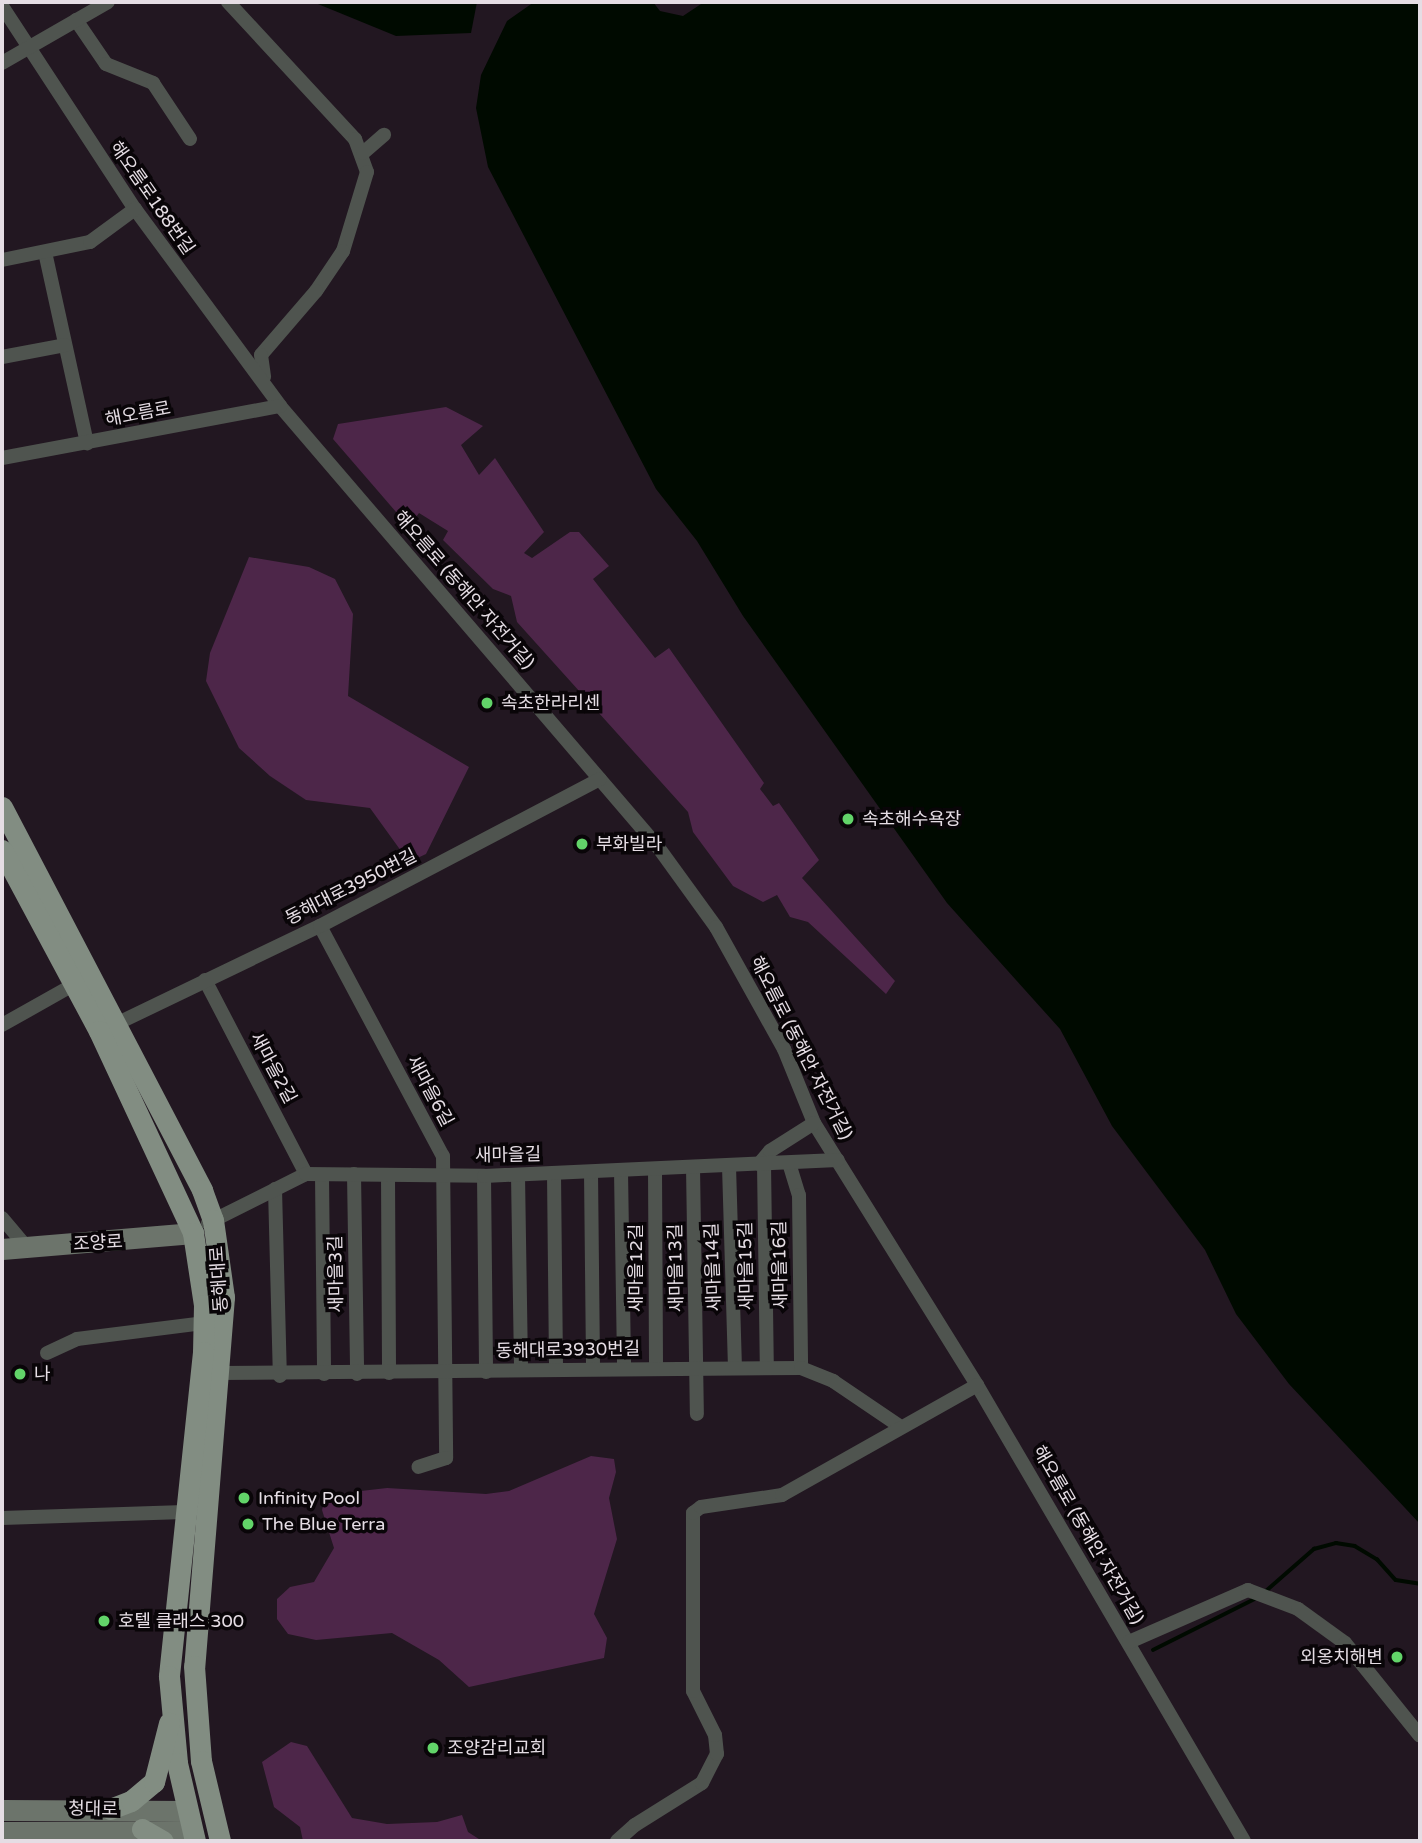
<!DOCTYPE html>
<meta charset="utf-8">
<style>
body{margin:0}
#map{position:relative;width:1422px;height:1843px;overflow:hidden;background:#221721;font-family:"Varela Round","Noto Sans KR",sans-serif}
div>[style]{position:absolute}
.green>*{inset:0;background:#4d2649}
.water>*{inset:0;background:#000a00}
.stream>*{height:3.5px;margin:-1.75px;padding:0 1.75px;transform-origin:1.75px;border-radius:1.75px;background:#000a00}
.street>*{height:14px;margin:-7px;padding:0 7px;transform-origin:7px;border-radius:7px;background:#4f544f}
.secondary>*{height:21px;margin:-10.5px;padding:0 10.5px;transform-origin:10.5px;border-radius:10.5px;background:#6c746b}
.primary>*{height:21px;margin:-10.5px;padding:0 10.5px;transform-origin:10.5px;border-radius:10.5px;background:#828d82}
.dots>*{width:19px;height:19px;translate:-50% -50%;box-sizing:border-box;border:4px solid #090508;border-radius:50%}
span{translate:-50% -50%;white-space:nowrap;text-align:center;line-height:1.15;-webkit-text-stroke:7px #090508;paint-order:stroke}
.street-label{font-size:18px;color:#e5dde4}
.poi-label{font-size:18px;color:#e5dde4}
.left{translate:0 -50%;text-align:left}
.right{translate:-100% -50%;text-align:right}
.frame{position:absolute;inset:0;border:4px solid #e5dde4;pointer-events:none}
</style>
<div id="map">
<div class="green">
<i style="clip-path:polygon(446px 407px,483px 426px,461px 445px,479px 475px,495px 458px,544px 532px,524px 553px,532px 558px,570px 532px,579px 532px,609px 566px,593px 579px,655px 658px,669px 648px,764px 783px,760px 789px,773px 806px,779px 803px,819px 860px,802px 878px,895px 981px,886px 994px,808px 922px,790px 917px,777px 895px,763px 902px,733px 886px,693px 832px,688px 812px,517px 622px,511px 596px,493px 589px,443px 540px,448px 531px,419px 513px,409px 527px,333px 439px,338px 424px)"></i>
<i style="clip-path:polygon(249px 557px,309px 567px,335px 579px,353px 614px,348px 696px,469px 767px,426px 854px,409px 862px,370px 808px,306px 800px,270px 776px,239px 748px,206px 681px,210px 653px)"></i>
<i style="clip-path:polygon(591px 1456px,614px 1459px,616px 1472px,609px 1498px,617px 1539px,594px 1614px,607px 1638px,604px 1658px,469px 1687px,439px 1660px,392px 1633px,316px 1640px,288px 1634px,277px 1619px,277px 1599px,290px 1587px,314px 1582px,334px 1548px,322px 1510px,326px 1495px,387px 1488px,486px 1494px,509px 1491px)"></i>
<i style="clip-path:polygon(291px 1742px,307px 1746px,352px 1818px,387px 1824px,437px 1822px,462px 1815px,468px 1832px,482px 1841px,303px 1841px,300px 1827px,274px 1807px,262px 1762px)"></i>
</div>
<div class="water">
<i style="clip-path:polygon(313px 2px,477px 2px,471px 33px,396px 36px)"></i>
<i style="clip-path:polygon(534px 2px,653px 2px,660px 11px,683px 16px,704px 2px,1420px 2px,1420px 1524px,1289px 1384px,1236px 1314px,1205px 1250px,1112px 1126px,1060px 1029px,947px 903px,743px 616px,697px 541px,656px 489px,488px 167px,476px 108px,481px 75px,507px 21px)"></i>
</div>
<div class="stream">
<i style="left:1266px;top:1591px;width:64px;rotate:-41.2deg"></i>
<i style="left:1314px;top:1549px;width:23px;rotate:-15deg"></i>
<i style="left:1336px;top:1543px;width:19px;rotate:9deg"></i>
<i style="left:1355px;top:1546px;width:26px;rotate:31deg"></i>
<i style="left:1377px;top:1559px;width:28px;rotate:48deg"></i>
<i style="left:1396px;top:1580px;width:24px;rotate:9deg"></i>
<i style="left:1153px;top:1650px;width:116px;rotate:-26.6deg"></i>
</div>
<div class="street">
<i style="left:228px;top:2px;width:187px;rotate:47.2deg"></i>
<i style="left:355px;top:139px;width:35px;rotate:70deg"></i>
<i style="left:367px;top:172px;width:83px;rotate:106.9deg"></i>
<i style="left:343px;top:251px;width:48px;rotate:124deg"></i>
<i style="left:316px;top:291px;width:84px;rotate:130.7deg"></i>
<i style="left:261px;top:355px;width:22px;rotate:82deg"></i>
<i style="left:2px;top:6px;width:243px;rotate:56.8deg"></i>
<i style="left:135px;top:209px;width:245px;rotate:53.6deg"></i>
<i style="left:280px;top:406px;width:581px;rotate:49.4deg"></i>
<i style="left:658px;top:847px;width:99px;rotate:54.1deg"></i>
<i style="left:716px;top:927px;width:140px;rotate:60.9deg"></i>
<i style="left:784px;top:1049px;width:80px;rotate:67.9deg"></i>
<i style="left:814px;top:1123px;width:309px;rotate:58.1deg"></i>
<i style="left:977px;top:1385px;width:528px;rotate:59.65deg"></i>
<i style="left:76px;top:20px;width:53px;rotate:55.7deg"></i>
<i style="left:106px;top:64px;width:51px;rotate:22deg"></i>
<i style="left:153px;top:83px;width:67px;rotate:56.5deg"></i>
<i style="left:2px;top:63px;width:122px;rotate:-29.9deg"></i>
<i style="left:363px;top:153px;width:28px;rotate:-41deg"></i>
<i style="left:45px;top:252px;width:196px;rotate:77.6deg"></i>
<i style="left:2px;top:260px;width:90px;rotate:-11.6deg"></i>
<i style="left:90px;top:242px;width:56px;rotate:-36.3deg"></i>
<i style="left:2px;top:357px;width:64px;rotate:-10.8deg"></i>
<i style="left:2px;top:458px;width:283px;rotate:-10.6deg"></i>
<i style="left:320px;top:926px;width:261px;rotate:61.9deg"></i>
<i style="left:443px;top:1156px;width:302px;rotate:89.4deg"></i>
<i style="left:446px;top:1458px;width:29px;rotate:162deg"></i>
<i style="left:205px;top:980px;width:219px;rotate:62.5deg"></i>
<i style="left:116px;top:1024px;width:226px;rotate:-25.7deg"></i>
<i style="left:320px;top:926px;width:316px;rotate:-27.7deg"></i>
<i style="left:2px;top:1025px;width:81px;rotate:-29.4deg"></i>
<i style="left:789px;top:1163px;width:34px;rotate:73deg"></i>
<i style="left:799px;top:1195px;width:173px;rotate:89.3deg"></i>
<i style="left:759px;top:1164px;width:17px;rotate:-50deg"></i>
<i style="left:770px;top:1151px;width:52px;rotate:-32.5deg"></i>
<i style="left:764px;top:1164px;width:204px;rotate:89.2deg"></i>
<i style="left:729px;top:1166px;width:201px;rotate:88.3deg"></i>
<i style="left:693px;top:1167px;width:247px;rotate:89.1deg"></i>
<i style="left:655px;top:1169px;width:199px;rotate:89.7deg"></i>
<i style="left:621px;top:1171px;width:196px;rotate:89.1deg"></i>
<i style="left:591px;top:1172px;width:196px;rotate:89.4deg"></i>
<i style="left:354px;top:1174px;width:200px;rotate:89.1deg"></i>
<i style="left:554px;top:1174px;width:195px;rotate:89.4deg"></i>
<i style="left:322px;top:1175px;width:199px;rotate:89.4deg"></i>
<i style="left:388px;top:1175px;width:198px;rotate:89.7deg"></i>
<i style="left:518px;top:1175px;width:194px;rotate:89.1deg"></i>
<i style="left:484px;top:1176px;width:196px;rotate:89.4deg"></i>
<i style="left:275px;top:1189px;width:187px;rotate:88.5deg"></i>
<i style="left:2px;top:1218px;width:38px;rotate:50deg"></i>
<i style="left:208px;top:1223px;width:110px;rotate:-26.6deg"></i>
<i style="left:306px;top:1174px;width:178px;rotate:0.6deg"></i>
<i style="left:484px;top:1176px;width:354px;rotate:-2.6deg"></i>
<i style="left:47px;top:1353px;width:33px;rotate:-25deg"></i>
<i style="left:77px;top:1339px;width:127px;rotate:-7.2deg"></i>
<i style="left:219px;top:1373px;width:582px;rotate:-0.49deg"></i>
<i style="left:801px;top:1368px;width:35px;rotate:22deg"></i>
<i style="left:833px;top:1381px;width:82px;rotate:34.1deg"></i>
<i style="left:2px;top:1518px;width:182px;rotate:-1.9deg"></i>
<i style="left:1129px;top:1642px;width:130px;rotate:-23.6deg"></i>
<i style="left:1248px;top:1590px;width:53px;rotate:20.8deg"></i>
<i style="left:1298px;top:1609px;width:58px;rotate:35.9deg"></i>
<i style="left:1345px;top:1643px;width:119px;rotate:51.1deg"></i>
<i style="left:617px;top:1841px;width:24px;rotate:-42deg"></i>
<i style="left:635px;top:1825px;width:79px;rotate:-32.1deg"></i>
<i style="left:702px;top:1783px;width:33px;rotate:-63deg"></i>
<i style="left:717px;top:1754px;width:19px;rotate:-96deg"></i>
<i style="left:715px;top:1735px;width:49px;rotate:-116.6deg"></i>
<i style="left:693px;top:1691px;width:178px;rotate:-90deg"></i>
<i style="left:693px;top:1513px;width:10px;rotate:-37deg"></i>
<i style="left:701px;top:1507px;width:82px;rotate:-8.4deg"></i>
<i style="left:782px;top:1495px;width:224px;rotate:-29.4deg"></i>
</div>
<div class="secondary">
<i style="left:2px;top:1249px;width:192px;rotate:-4.8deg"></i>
<i style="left:2px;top:1810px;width:183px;rotate:0.3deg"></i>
<i style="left:2px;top:1832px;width:190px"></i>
</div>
<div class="primary">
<i style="left:2px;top:807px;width:432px;rotate:62.4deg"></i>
<i style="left:202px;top:1190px;width:32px;rotate:70deg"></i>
<i style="left:213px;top:1220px;width:78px;rotate:81.9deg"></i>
<i style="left:224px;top:1297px;width:370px;rotate:94.6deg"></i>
<i style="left:194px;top:1666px;width:95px;rotate:85.8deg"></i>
<i style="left:201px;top:1761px;width:82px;rotate:76.6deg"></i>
<i style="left:2px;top:850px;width:205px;rotate:61.8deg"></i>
<i style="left:99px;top:1031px;width:223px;rotate:65deg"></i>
<i style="left:193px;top:1233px;width:73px;rotate:81.3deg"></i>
<i style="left:204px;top:1305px;width:47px;rotate:91.2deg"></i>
<i style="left:203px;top:1352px;width:326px;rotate:96deg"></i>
<i style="left:169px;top:1676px;width:87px;rotate:84.7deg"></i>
<i style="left:177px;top:1763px;width:80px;rotate:77deg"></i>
<i style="left:110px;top:1809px;width:22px;rotate:-21deg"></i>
<i style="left:131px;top:1801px;width:30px;rotate:-40deg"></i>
<i style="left:154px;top:1782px;width:61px;rotate:-75.7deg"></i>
<i style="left:142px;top:1829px;width:24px;rotate:30deg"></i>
</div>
<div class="dots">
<i style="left:487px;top:703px;background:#62d469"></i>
<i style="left:848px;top:819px;background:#62d469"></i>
<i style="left:582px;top:844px;background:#62d469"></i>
<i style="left:20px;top:1374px;background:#62d469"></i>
<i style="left:244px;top:1498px;background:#62d469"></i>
<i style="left:248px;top:1524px;background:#62d469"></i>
<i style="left:104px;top:1621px;background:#62d469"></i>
<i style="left:1397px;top:1657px;background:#62d469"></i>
<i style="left:433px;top:1748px;background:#62d469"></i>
</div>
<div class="street-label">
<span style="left:152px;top:198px;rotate:55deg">해오름로188번길</span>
<span style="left:138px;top:414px;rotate:-11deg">해오름로</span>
<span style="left:464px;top:590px;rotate:49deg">해오름로 (동해안 자전거길)</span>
<span style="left:351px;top:887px;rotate:-27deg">동해대로3950번길</span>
<span style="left:801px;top:1048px;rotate:63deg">해오름로 (동해안 자전거길)</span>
<span style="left:273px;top:1068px;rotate:62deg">새마을2길</span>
<span style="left:430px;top:1091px;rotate:62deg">새마을6길</span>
<span style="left:508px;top:1155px;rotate:-1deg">새마을길</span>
<span style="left:98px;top:1243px;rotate:-3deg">조양로</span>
<span style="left:780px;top:1265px;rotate:-91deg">새마을16길</span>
<span style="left:746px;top:1266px;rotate:-91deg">새마을15길</span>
<span style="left:713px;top:1267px;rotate:-92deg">새마을14길</span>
<span style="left:636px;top:1268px;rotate:-90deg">새마을12길</span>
<span style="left:676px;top:1268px;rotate:-91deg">새마을13길</span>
<span style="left:336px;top:1274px;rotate:-91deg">새마을3길</span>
<span style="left:219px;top:1279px;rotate:-94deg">동해대로</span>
<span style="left:568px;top:1350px;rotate:-1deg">동해대로3930번길</span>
<span style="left:1088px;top:1535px;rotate:60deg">해오름로 (동해안 자전거길)</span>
<span style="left:93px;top:1809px;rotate:1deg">청대로</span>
</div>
<div class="poi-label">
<span class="left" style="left:501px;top:703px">속초한라리센</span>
<span class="left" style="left:862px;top:819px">속초해수욕장</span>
<span class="left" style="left:596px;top:844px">부화빌라</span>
<span class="left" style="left:34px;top:1374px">나</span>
<span class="left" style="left:258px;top:1498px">Infinity Pool</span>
<span class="left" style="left:262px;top:1524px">The Blue Terra</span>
<span class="left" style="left:118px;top:1621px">호텔 클래스 300</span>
<span class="right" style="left:1383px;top:1657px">외옹치해변</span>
<span class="left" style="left:447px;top:1748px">조양감리교회</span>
</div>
<div class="frame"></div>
</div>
